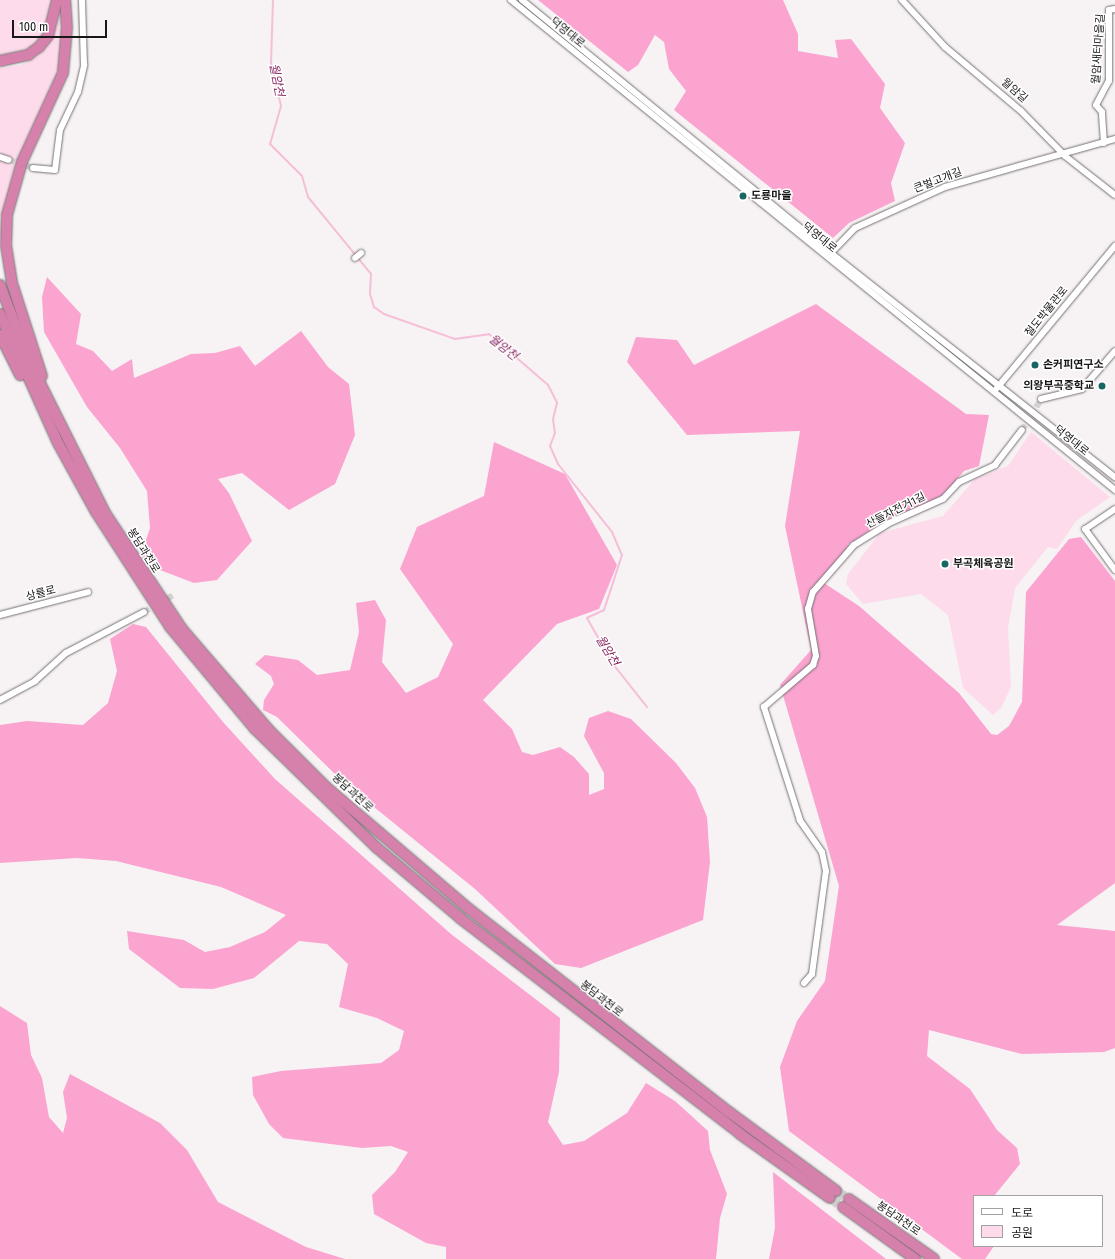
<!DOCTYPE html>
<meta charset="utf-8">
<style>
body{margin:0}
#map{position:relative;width:1115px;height:1259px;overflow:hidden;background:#f7f2f4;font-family:"Fira Sans Condensed","Noto Sans KR",sans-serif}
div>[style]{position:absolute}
.green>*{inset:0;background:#fddbea}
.forest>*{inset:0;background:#fba4d0}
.stream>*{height:2px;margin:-1px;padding:0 1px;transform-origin:1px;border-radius:1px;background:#f5bfd8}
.minor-tunnel>*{height:6px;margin-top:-3px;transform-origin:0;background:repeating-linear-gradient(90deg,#d6d1d3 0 6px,transparent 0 9px)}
.highway-tunnel>*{height:10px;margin-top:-5px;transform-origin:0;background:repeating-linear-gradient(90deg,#d6d1d3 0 10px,transparent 0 15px)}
.roads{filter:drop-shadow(0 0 1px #757173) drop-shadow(0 0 1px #757173)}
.minor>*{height:6px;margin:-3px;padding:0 3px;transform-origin:3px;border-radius:3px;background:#fff}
.highway>*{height:10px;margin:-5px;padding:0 5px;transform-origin:5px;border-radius:5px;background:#d680ac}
.dots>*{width:11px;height:11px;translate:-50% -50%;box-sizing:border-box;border:2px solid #fff;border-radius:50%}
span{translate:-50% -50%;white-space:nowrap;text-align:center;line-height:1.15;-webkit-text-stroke:3px #fff;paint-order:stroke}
.street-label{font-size:11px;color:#181617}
.poi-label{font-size:11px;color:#181617;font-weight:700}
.left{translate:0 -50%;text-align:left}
.right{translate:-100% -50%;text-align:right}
.water-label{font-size:12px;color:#87255f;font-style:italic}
.legend{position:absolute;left:973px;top:1195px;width:130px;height:52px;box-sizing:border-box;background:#fff;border:1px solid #a3a2a2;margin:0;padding:5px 7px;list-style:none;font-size:12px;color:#181617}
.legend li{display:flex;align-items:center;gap:8px;height:20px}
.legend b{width:20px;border:1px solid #a3a2a2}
.scale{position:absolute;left:12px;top:20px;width:95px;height:18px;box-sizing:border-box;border:2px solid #181617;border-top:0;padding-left:5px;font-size:12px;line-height:14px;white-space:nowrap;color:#181617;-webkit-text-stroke:3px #fff;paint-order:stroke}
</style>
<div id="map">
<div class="green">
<i style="clip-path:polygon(0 0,53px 0,47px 26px,32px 47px,0 58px)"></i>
<i style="clip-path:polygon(62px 5px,63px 45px,56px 79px,13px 172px,0 241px,0 68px,21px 65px,38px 56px,57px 27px)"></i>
<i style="clip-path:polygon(1031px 432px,1110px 497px,1076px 521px,1057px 549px,1048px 547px,1015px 588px,1008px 628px,1011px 687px,1001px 708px,993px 715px,963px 688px,948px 615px,921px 594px,863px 604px,846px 584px,848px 574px,880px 533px,943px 516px,975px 479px,1008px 466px)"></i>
</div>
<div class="forest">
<i style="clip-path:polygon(538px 0,783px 0,798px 34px,798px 51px,838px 58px,835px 40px,851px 39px,885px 84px,880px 108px,905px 143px,891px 183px,895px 201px,849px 223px,833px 238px,674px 110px,686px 91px,669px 69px,664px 42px,655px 35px,638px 65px,628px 72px)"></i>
<i style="clip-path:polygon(47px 277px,81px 314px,76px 344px,93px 351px,112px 371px,132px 359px,134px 378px,191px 354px,215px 353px,240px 346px,255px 366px,301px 331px,328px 367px,349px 384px,355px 435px,335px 484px,289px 510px,242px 473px,218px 479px,229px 493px,252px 541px,217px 580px,194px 583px,160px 570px,141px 555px,150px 528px,147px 491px,120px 448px,87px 407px,44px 332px,42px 297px)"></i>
<i style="clip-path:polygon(816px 304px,966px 414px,989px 415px,979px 466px,964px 471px,942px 497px,888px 519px,849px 544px,824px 583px,859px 606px,959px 693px,991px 734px,997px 735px,1009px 726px,1022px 702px,1026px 592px,1069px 539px,1081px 537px,1115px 581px,1115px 883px,1057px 925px,1115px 931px,1115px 1048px,1104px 1052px,1022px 1054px,929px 1030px,927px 1056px,970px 1089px,997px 1130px,1017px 1148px,1020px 1164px,994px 1196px,974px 1196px,974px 1246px,994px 1246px,985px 1259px,962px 1259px,789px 1131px,780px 1067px,797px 1021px,825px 981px,839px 886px,780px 685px,811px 650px,785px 526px,800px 431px,687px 435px,627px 362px,636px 337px,677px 340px,694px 365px)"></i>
<i style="clip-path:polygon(494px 442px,565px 474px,617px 565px,599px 609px,557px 624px,483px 700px,512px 729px,522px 752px,533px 755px,560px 747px,574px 757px,589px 774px,589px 795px,604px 789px,604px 773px,584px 736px,589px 718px,608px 711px,631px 719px,676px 763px,695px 788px,707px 817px,710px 862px,703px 920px,581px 968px,555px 964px,475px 889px,342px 781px,277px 717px,263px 710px,264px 700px,274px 684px,271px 676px,255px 664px,265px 655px,298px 660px,317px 675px,350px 670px,359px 632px,356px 603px,375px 600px,386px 620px,382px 662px,406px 693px,438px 677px,453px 644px,400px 569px,417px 527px,484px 496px)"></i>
<i style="clip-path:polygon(133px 624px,146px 627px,223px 722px,275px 779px,451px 934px,560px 1018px,559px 1072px,548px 1122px,563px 1145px,584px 1141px,627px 1113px,646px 1083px,675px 1101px,708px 1131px,710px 1150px,727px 1194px,720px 1218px,716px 1259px,446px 1259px,446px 1247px,426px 1243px,374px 1214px,372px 1195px,395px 1172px,408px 1152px,391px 1146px,362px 1148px,283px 1138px,269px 1124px,253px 1095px,252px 1077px,281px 1071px,381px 1063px,399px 1050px,404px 1031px,377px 1018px,339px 1007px,348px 964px,327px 944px,299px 941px,254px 978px,213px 989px,180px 988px,129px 949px,127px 931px,184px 940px,205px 952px,230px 947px,265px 932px,286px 915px,221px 887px,116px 861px,77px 858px,0 863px,0 725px,27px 721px,83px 725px,108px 703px,117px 671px,110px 639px)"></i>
<i style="clip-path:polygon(0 1006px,27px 1023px,31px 1055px,42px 1078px,49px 1117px,63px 1133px,67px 1118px,63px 1092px,70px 1074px,160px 1123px,187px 1150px,218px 1202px,306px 1247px,345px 1259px,0 1259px)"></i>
<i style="clip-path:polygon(773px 1172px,886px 1259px,769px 1259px,775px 1228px)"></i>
</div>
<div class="stream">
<i style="left:273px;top:0;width:63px;rotate:91.8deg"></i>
<i style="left:271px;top:63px;width:44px;rotate:76.9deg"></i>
<i style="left:281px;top:106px;width:40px;rotate:106deg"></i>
<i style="left:270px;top:144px;width:45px;rotate:45deg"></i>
<i style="left:302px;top:176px;width:22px;rotate:74deg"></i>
<i style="left:308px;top:197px;width:99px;rotate:50.7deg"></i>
<i style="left:371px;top:274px;width:20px;rotate:93deg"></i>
<i style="left:370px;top:294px;width:14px;rotate:73deg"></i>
<i style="left:374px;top:307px;width:12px;rotate:35deg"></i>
<i style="left:384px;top:314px;width:75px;rotate:19.4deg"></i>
<i style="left:455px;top:339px;width:34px;rotate:-8deg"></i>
<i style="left:489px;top:334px;width:78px;rotate:40.8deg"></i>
<i style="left:548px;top:385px;width:20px;rotate:63deg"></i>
<i style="left:557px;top:403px;width:16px;rotate:104deg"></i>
<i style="left:553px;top:419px;width:14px;rotate:82deg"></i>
<i style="left:555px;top:433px;width:14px;rotate:111deg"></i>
<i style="left:550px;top:446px;width:20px;rotate:66deg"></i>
<i style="left:558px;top:464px;width:87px;rotate:51.5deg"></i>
<i style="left:612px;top:532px;width:25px;rotate:67deg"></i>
<i style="left:622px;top:555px;width:58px;rotate:108.1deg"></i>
<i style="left:604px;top:610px;width:19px;rotate:155deg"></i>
<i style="left:587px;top:618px;width:53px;rotate:60.5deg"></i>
<i style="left:613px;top:664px;width:55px;rotate:51.7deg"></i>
</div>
<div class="minor-tunnel">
<i style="left:9px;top:160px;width:25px;rotate:18deg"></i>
<i style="left:1022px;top:430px;width:36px;rotate:-58deg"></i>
<i style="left:144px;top:612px;width:34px;rotate:-30deg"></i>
</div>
<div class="highway-tunnel">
<i style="left:836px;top:1191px;width:15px;rotate:32deg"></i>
<i style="left:830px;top:1198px;width:16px;rotate:35deg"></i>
</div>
<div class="roads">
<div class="minor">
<i style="left:511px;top:0;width:778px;rotate:39.05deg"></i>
<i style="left:522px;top:0;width:399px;rotate:39.3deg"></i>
<i style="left:831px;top:253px;width:362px;rotate:38.3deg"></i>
<i style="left:902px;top:0;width:64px;rotate:47.5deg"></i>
<i style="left:945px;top:47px;width:99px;rotate:40.1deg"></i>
<i style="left:1021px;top:111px;width:63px;rotate:45.6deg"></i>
<i style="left:1065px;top:156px;width:63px;rotate:38deg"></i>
<i style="left:1104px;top:143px;width:31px;rotate:-94deg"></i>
<i style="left:1102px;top:112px;width:9px;rotate:-131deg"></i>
<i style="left:1096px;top:105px;width:27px;rotate:-62deg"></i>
<i style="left:1109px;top:81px;width:71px;rotate:-90deg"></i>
<i style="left:1109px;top:10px;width:6px;rotate:-9deg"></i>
<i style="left:0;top:157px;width:9px;rotate:18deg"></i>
<i style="left:33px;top:168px;width:22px;rotate:5deg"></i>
<i style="left:55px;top:170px;width:40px;rotate:-82.9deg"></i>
<i style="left:60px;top:130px;width:42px;rotate:-64.7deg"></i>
<i style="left:78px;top:92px;width:28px;rotate:-77deg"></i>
<i style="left:84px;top:65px;width:65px;rotate:-91.8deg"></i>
<i style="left:828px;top:256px;width:39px;rotate:-46deg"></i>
<i style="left:855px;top:228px;width:99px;rotate:-24.5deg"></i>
<i style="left:945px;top:187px;width:177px;rotate:-15.8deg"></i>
<i style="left:355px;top:258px;width:8px;rotate:-40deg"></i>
<i style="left:997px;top:388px;width:185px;rotate:-50.3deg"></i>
<i style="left:1041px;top:399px;width:42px;rotate:-13.7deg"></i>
<i style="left:1082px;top:389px;width:50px;rotate:-49deg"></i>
<i style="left:1115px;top:509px;width:36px;rotate:146deg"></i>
<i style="left:1085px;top:529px;width:51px;rotate:53.8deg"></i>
<i style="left:0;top:615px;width:91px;rotate:-14.6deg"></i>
<i style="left:0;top:700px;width:40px;rotate:-28deg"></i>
<i style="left:35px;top:681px;width:42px;rotate:-42.1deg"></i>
<i style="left:66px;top:653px;width:88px;rotate:-27.7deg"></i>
<i style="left:804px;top:983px;width:12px;rotate:-48deg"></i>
<i style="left:812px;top:974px;width:104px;rotate:-82.3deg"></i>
<i style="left:826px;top:871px;width:19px;rotate:-102deg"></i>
<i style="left:822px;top:852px;width:39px;rotate:-125deg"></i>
<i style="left:800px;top:820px;width:119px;rotate:-107.7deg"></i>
<i style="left:764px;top:707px;width:65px;rotate:-40.6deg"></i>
<i style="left:813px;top:665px;width:9px;rotate:-72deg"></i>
<i style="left:816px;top:656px;width:48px;rotate:-99.7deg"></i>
<i style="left:808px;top:609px;width:18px;rotate:-74deg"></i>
<i style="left:813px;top:592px;width:62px;rotate:-48.9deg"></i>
<i style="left:854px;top:545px;width:39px;rotate:-32deg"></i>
<i style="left:887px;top:524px;width:61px;rotate:-24.1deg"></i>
<i style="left:943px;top:499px;width:23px;rotate:-47deg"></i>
<i style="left:959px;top:482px;width:40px;rotate:-25deg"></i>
<i style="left:995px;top:465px;width:44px;rotate:-52.4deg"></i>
</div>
<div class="highway">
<i style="left:0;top:61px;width:29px;rotate:-12deg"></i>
<i style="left:28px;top:55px;width:14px;rotate:-36deg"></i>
<i style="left:39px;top:47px;width:14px;rotate:-51deg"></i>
<i style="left:48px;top:36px;width:37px;rotate:-76deg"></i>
<i style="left:0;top:285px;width:81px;rotate:69.1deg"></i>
<i style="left:29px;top:361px;width:170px;rotate:63.4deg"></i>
<i style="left:105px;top:513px;width:139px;rotate:56.4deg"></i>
<i style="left:182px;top:629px;width:132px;rotate:49.3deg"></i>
<i style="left:268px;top:729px;width:81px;rotate:45deg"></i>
<i style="left:325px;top:786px;width:189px;rotate:40.5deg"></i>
<i style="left:469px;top:909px;width:330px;rotate:38deg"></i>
<i style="left:729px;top:1112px;width:133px;rotate:36.4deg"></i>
<i style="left:0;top:314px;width:141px;rotate:65.8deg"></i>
<i style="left:58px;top:443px;width:79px;rotate:61.2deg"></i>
<i style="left:96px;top:512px;width:137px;rotate:57.2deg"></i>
<i style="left:170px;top:627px;width:133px;rotate:50.2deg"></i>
<i style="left:255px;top:729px;width:170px;rotate:44.3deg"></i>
<i style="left:377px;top:848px;width:109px;rotate:40.1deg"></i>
<i style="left:460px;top:918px;width:354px;rotate:37.6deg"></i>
<i style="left:740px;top:1134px;width:110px;rotate:35.4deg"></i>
<i style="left:0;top:335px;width:45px;rotate:63.4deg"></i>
<i style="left:42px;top:376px;width:98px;rotate:-107.9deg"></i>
<i style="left:12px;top:283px;width:37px;rotate:-99deg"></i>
<i style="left:6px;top:246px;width:31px;rotate:-88deg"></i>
<i style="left:7px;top:215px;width:55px;rotate:-74.2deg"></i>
<i style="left:22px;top:162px;width:98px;rotate:-65.3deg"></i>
<i style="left:63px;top:73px;width:46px;rotate:-85deg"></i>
<i style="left:67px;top:27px;width:27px;rotate:-94deg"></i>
<i style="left:849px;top:1199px;width:104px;rotate:35.2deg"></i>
<i style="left:843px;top:1207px;width:89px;rotate:35.8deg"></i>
</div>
</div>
<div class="dots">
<i style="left:743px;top:196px;background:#196765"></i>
<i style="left:1035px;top:365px;background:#196765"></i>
<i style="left:1102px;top:386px;background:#196765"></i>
<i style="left:945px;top:564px;background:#196765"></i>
</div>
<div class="street-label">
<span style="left:567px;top:33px;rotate:39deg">덕영대로</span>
<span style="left:1099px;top:49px;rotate:-86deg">월암새터마을길</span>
<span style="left:1014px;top:91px;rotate:41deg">월암길</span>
<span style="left:938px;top:181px;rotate:-21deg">큰벌고개길</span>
<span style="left:819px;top:238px;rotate:39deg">덕영대로</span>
<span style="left:1047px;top:312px;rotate:-51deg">철도박물관로</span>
<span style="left:1071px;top:441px;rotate:39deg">덕영대로</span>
<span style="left:896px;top:511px;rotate:-27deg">산들자전거1길</span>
<span style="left:143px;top:551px;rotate:58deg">봉담과천로</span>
<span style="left:41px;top:594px;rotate:-15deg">상률로</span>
<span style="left:352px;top:793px;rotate:42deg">봉담과천로</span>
<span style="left:601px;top:999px;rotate:38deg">봉담과천로</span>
<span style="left:898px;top:1219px;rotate:35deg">봉담과천로</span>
</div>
<div class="poi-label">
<span class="left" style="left:751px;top:196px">도룡마을</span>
<span class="left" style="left:1043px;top:365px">손커피연구소</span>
<span class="right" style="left:1094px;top:386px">의왕부곡중학교</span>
<span class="left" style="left:953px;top:564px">부곡체육공원</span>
</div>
<div class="water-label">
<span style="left:276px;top:80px;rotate:79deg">월암천</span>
<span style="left:503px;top:348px;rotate:38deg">월암천</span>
<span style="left:607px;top:651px;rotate:59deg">월암천</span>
</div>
<ul class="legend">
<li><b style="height:5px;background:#fff"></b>도로</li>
<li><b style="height:11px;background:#fddbea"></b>공원</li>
</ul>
<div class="scale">100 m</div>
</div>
